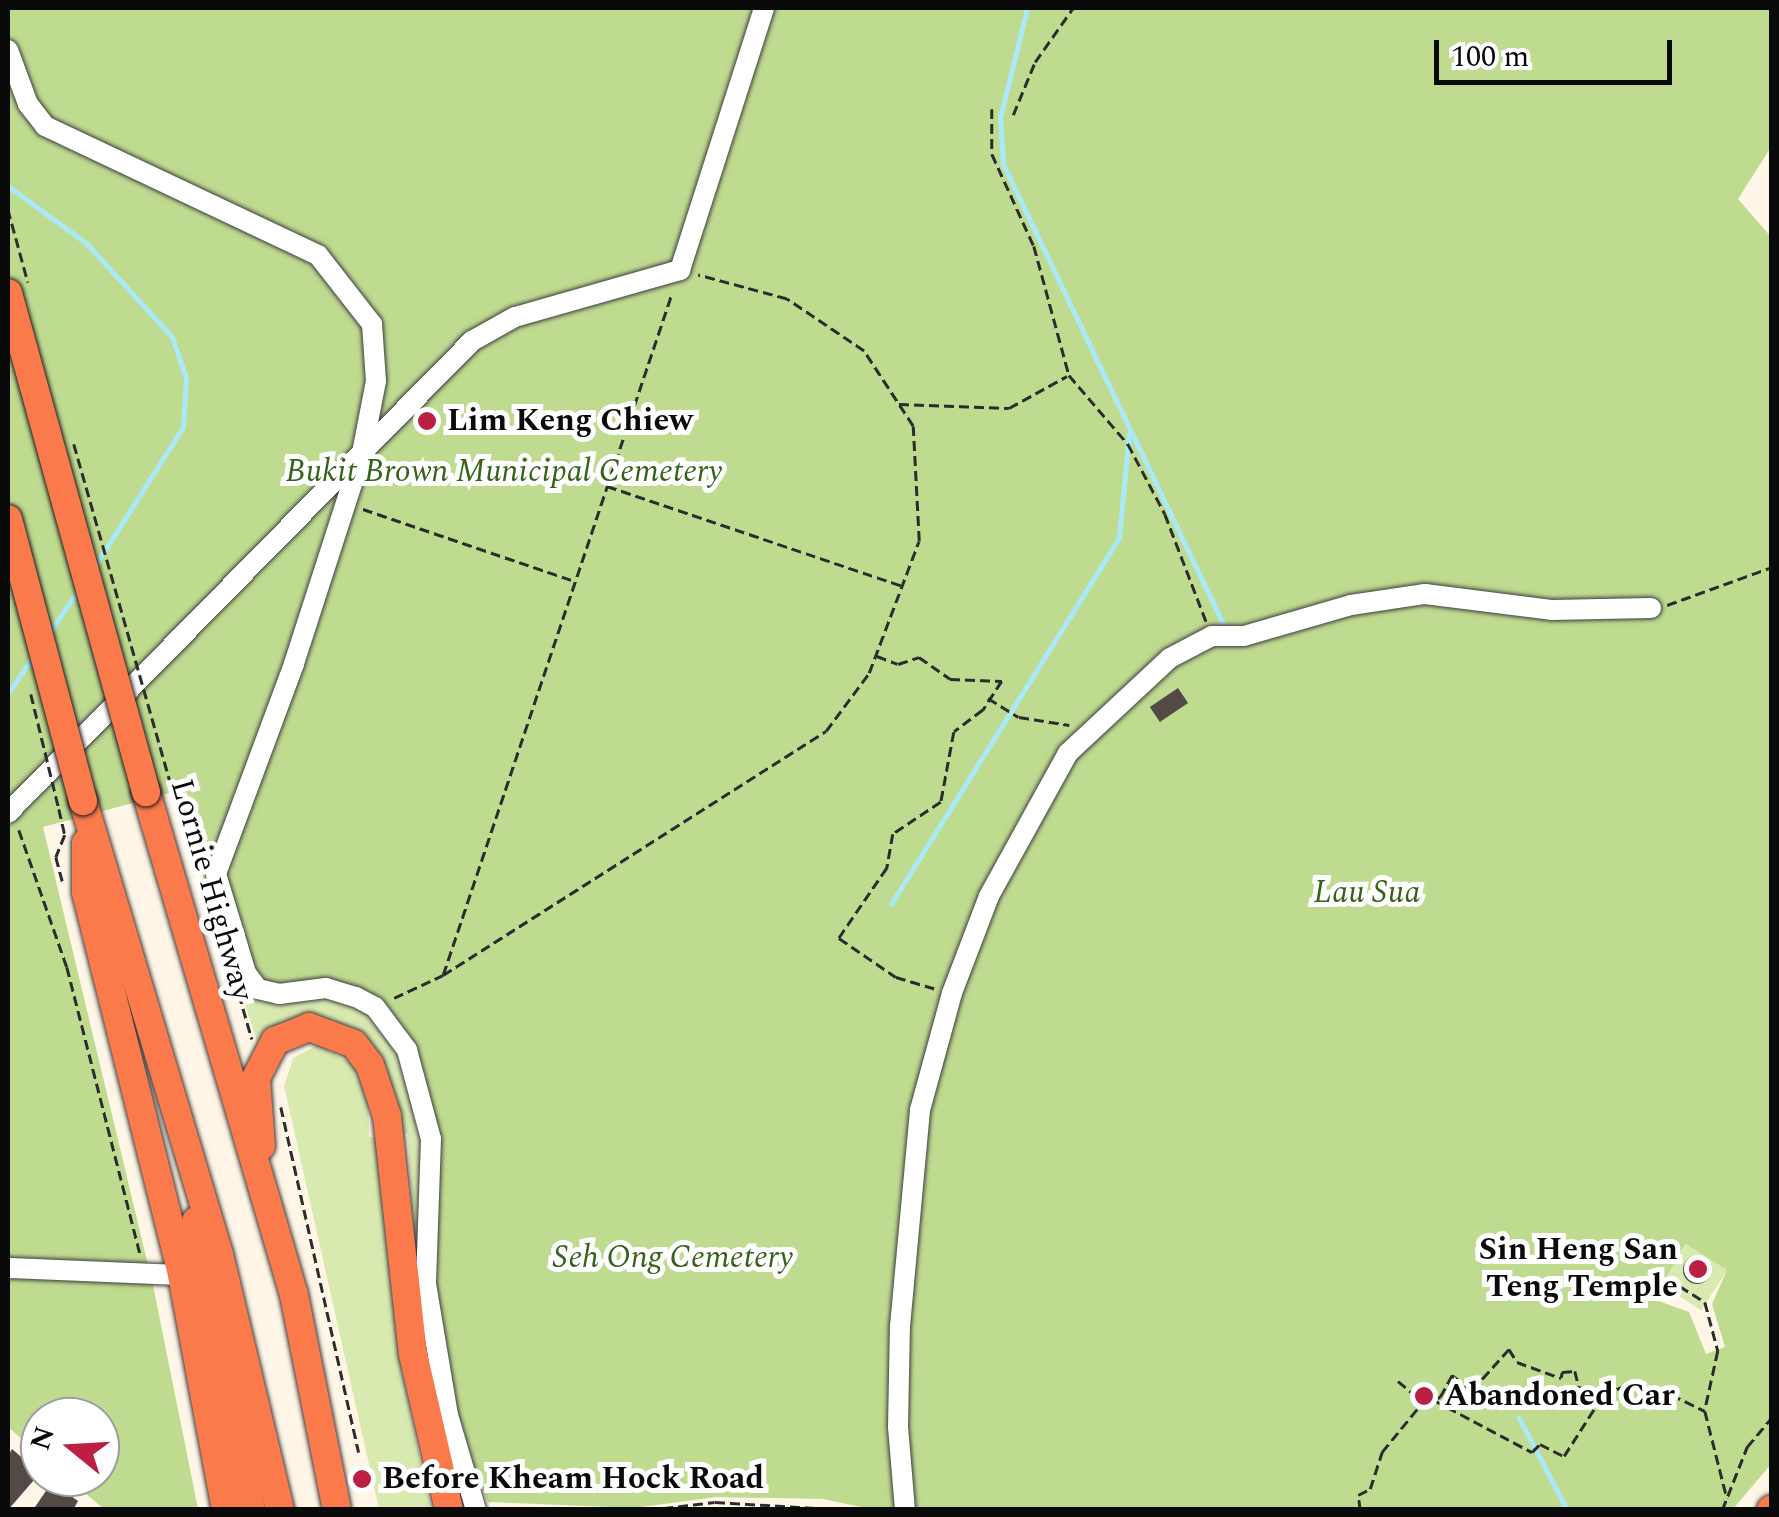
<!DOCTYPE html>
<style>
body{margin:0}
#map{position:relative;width:1779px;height:1517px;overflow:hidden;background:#fff6e7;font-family:Spectral,serif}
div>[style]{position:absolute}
.green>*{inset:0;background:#d9eab1;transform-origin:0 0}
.forest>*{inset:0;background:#bfdb90}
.stream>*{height:5px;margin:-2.5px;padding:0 2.5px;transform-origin:2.5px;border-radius:2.5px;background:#aae9f8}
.building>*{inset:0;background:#534946;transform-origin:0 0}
.round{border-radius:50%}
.path>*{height:2.5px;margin-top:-1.25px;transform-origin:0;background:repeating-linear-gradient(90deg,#2c2c2c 0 10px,transparent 0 15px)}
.roads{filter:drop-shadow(0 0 2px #3d3d3d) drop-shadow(0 0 2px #3d3d3d)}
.minor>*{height:20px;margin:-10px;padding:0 10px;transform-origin:10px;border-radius:10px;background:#fff}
.highway>*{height:28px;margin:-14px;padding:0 14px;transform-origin:14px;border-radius:14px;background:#fa7a4b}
.path-bridge>*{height:2.5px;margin-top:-1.25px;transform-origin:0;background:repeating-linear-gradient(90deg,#2c2c2c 0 10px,transparent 0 15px)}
.bridges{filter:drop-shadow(0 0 2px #1b1b1b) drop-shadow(0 0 2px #1b1b1b)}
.highway-bridge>*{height:28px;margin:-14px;padding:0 14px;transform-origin:14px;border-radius:14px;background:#fa7a4b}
.dots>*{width:28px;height:28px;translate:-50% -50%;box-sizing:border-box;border:5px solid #fff;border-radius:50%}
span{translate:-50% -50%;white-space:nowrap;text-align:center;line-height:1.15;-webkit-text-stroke:10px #fff;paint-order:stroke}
.poi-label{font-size:32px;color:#0a0a0a;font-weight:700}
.left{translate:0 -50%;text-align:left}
.right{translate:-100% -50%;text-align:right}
.park-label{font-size:32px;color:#36631a;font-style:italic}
.street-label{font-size:32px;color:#0a0a0a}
.frame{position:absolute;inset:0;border:10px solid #0a0a0a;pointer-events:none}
.north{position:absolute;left:20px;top:1397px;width:100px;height:100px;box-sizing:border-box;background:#fff;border:2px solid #9d9d9d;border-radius:50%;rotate:288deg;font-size:28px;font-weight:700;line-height:40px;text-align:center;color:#0a0a0a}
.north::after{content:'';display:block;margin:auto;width:35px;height:45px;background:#bd1f44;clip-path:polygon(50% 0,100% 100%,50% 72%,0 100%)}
.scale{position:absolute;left:1434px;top:40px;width:238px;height:45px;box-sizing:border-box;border:5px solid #0a0a0a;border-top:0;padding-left:12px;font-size:30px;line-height:35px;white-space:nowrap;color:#0a0a0a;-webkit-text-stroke:8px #fff;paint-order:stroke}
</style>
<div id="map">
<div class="green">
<i style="clip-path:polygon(226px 944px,294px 996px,349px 999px,390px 1030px,425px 1134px,416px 1269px,408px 1134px,399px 1134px,359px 1035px,316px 1018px,259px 1048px)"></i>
<i style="clip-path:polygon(318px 1045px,354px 1065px,368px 1105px,369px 1137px,378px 1138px,400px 1364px,431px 1509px,379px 1509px,284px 1086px,293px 1058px)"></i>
<i style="left:1687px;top:1244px;width:48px;height:48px;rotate:33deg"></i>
</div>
<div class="forest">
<i style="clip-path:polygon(evenodd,8px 8px,1771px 8px,1771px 147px,1738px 199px,1772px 238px,1772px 1463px,1733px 1509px,875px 1510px,823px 1499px,717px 1497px,633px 1508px,488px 1502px,463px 1442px,431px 1263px,440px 1160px,384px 1008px,273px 988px,239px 973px,195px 837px,170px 793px,43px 827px,154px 1290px,198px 1509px,104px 1509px,66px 1477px,100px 1477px,100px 1417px,40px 1417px,40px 1455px,8px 1427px,8px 8px,1686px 1244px,1727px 1270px,1712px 1304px,1725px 1347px,1706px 1354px,1689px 1312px,1653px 1299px,1686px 1244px)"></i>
</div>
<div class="stream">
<i style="left:1027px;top:8px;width:113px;rotate:103.8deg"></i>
<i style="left:1000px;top:118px;width:46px;rotate:86.3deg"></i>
<i style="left:1003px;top:164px;width:514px;rotate:64.43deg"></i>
<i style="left:8px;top:186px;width:97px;rotate:36.2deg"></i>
<i style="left:86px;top:243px;width:127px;rotate:47.5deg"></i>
<i style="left:172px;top:337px;width:43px;rotate:71.1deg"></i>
<i style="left:186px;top:378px;width:49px;rotate:93.5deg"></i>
<i style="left:183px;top:427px;width:166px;rotate:122.4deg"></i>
<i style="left:49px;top:633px;width:53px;rotate:-55.7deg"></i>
<i style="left:8px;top:693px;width:46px;rotate:-55.6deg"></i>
<i style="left:891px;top:904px;width:432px;rotate:-58.1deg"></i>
<i style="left:1119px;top:537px;width:104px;rotate:-84.5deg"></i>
<i style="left:1519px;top:1418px;width:104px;rotate:62.4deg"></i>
</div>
<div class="building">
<i style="left:1178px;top:688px;width:18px;height:34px;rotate:56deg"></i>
<i class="round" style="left:1683px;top:1256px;width:28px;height:28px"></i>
<i style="clip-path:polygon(12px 1449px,40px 1473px,8px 1510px,8px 1456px)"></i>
<i style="clip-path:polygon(52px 1482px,78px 1501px,73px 1510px,33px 1510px)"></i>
</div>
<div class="path">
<i style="left:1167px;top:8px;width:7px"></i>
<i style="left:992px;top:109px;width:45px;rotate:90deg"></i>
<i style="left:992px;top:154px;width:101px;rotate:65.5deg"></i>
<i style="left:1034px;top:246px;width:134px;rotate:74.8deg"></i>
<i style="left:1069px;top:375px;width:91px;rotate:49.5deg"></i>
<i style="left:1128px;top:444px;width:79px;rotate:62.1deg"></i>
<i style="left:1165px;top:514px;width:115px;rotate:69deg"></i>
<i style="left:1013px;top:115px;width:57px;rotate:-67.5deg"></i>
<i style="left:1035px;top:62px;width:66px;rotate:-54.9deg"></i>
<i style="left:899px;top:404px;width:110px;rotate:2.1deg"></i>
<i style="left:1009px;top:408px;width:66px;rotate:-28.9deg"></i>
<i style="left:607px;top:486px;width:311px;rotate:18.7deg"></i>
<i style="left:363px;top:509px;width:220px;rotate:18.8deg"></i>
<i style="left:1667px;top:605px;width:112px;rotate:-19.9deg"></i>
<i style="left:877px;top:656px;width:22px;rotate:21deg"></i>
<i style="left:898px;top:664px;width:22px;rotate:-18deg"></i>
<i style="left:919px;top:657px;width:38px;rotate:35deg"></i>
<i style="left:950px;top:679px;width:52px;rotate:2.2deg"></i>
<i style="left:1002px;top:681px;width:35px;rotate:123deg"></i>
<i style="left:983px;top:710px;width:36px;rotate:143deg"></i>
<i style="left:954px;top:732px;width:71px;rotate:100.5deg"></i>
<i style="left:941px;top:802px;width:58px;rotate:146.3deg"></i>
<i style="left:893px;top:834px;width:35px;rotate:100deg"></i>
<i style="left:887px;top:868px;width:85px;rotate:124.4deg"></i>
<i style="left:839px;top:938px;width:69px;rotate:34.4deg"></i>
<i style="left:896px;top:977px;width:42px;rotate:16.7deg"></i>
<i style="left:988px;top:698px;width:36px;rotate:32deg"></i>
<i style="left:1019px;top:717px;width:51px;rotate:9.1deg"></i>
<i style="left:171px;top:784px;width:84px;rotate:69deg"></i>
<i style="left:59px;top:809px;width:27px;rotate:77deg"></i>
<i style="left:65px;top:835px;width:24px;rotate:112deg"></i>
<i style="left:56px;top:857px;width:28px;rotate:75deg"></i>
<i style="left:19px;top:830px;width:145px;rotate:70.7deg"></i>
<i style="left:67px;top:967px;width:296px;rotate:75.7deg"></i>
<i style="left:443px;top:975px;width:719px;rotate:-71.44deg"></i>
<i style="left:239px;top:994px;width:47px;rotate:73.9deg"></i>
<i style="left:394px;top:998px;width:54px;rotate:-25.1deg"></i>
<i style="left:443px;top:975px;width:454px;rotate:-32.5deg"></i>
<i style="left:826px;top:731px;width:72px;rotate:-53.4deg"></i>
<i style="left:869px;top:673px;width:141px;rotate:-69.3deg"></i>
<i style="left:919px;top:541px;width:115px;rotate:-93deg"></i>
<i style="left:913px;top:426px;width:90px;rotate:-123.2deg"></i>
<i style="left:864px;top:351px;width:93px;rotate:-146deg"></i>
<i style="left:787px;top:299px;width:92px;rotate:-164.9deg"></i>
<i style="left:281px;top:1107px;width:354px;rotate:77.3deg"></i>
<i style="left:1667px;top:1278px;width:45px;rotate:32.3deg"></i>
<i style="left:1705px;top:1302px;width:51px;rotate:75.1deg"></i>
<i style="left:1718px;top:1351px;width:60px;rotate:102.4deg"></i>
<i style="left:1398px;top:1381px;width:33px;rotate:40deg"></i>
<i style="left:1423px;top:1402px;width:18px;rotate:-16deg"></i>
<i style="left:1440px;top:1397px;width:25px;rotate:-61deg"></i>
<i style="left:1452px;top:1375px;width:25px;rotate:37deg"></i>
<i style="left:1472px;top:1390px;width:55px;rotate:-47.9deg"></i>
<i style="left:1509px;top:1349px;width:15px;rotate:58deg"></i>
<i style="left:1517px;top:1362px;width:47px;rotate:20deg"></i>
<i style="left:1561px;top:1378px;width:6px;rotate:-81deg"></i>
<i style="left:1562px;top:1372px;width:13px;rotate:-4deg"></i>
<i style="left:1575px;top:1371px;width:16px;rotate:76deg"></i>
<i style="left:1579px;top:1387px;width:25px;rotate:18deg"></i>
<i style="left:1603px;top:1395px;width:36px;rotate:-23deg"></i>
<i style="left:1636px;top:1381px;width:23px;rotate:18deg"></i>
<i style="left:1658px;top:1388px;width:52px;rotate:26.1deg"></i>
<i style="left:1705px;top:1411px;width:90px;rotate:75.8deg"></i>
<i style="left:1434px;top:1400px;width:111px;rotate:28deg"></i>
<i style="left:1532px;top:1452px;width:11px;rotate:-45deg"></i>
<i style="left:1540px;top:1444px;width:27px;rotate:27deg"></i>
<i style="left:1564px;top:1456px;width:72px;rotate:-57.4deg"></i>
<i style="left:648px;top:1510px;width:67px;rotate:-6.8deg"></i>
<i style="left:715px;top:1502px;width:133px;rotate:3.4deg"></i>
<i style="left:1360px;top:1510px;width:15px;rotate:-98deg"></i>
<i style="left:1358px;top:1495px;width:13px;rotate:-27deg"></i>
<i style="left:1370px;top:1489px;width:39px;rotate:-72deg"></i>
<i style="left:1382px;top:1452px;width:63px;rotate:-50.8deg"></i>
<i style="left:1722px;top:1510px;width:68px;rotate:-68.4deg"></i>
<i style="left:1747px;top:1447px;width:39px;rotate:-50deg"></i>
</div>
<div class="roads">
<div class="minor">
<i style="left:8px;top:50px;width:58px;rotate:69.7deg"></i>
<i style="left:28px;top:104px;width:28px;rotate:52deg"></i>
<i style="left:45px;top:126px;width:302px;rotate:25.3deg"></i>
<i style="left:318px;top:255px;width:88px;rotate:52deg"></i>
<i style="left:372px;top:324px;width:57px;rotate:86deg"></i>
<i style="left:376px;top:381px;width:73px;rotate:101deg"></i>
<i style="left:362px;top:453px;width:222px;rotate:107.9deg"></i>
<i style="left:294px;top:664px;width:224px;rotate:110.4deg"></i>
<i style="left:216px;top:874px;width:103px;rotate:73.1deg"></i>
<i style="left:246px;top:973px;width:20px;rotate:53deg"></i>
<i style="left:258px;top:989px;width:22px;rotate:13deg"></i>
<i style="left:279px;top:994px;width:47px;rotate:-7.3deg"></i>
<i style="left:326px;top:988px;width:31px;rotate:17deg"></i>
<i style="left:356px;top:997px;width:21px;rotate:28deg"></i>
<i style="left:375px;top:1007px;width:54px;rotate:53.3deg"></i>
<i style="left:407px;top:1050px;width:92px;rotate:74.9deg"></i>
<i style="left:431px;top:1139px;width:145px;rotate:92deg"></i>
<i style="left:426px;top:1284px;width:133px;rotate:80.5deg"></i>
<i style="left:448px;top:1415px;width:99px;rotate:73.6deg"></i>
<i style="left:8px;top:813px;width:662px;rotate:-45.49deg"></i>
<i style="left:472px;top:341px;width:49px;rotate:-29.2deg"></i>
<i style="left:515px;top:317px;width:172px;rotate:-15.9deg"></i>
<i style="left:680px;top:270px;width:275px;rotate:-72.2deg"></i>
<i style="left:8px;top:1268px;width:174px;rotate:2.3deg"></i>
<i style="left:905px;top:1510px;width:83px;rotate:-94.8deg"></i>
<i style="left:898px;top:1427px;width:101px;rotate:-88.9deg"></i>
<i style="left:900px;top:1326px;width:217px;rotate:-84.7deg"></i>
<i style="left:920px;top:1110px;width:121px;rotate:-74.7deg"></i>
<i style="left:952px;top:993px;width:104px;rotate:-69.1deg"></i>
<i style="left:989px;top:896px;width:163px;rotate:-61.1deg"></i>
<i style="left:1068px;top:753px;width:139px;rotate:-43deg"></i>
<i style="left:1170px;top:658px;width:47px;rotate:-27.6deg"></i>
<i style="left:1212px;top:636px;width:32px"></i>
<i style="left:1244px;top:636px;width:111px;rotate:-16.2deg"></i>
<i style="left:1351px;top:605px;width:75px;rotate:-8.5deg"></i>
<i style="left:1425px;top:594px;width:127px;rotate:7.2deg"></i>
<i style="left:1551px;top:610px;width:100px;rotate:-1.1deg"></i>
</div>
<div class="highway">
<i style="left:146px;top:792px;width:524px;rotate:73.6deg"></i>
<i style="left:294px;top:1295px;width:219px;rotate:78.7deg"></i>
<i style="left:83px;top:801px;width:473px;rotate:73.3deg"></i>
<i style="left:219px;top:1254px;width:263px;rotate:76.6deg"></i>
<i style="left:86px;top:843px;width:49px;rotate:90deg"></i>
<i style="left:86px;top:892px;width:395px;rotate:75.9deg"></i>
<i style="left:182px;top:1275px;width:239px;rotate:79.4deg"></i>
<i style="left:261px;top:1146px;width:68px;rotate:-94.2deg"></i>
<i style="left:256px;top:1078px;width:42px;rotate:-62.8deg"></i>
<i style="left:275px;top:1041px;width:37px;rotate:-22deg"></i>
<i style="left:309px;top:1027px;width:48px;rotate:20.7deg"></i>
<i style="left:354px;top:1044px;width:26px;rotate:53deg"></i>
<i style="left:370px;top:1065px;width:54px;rotate:71.6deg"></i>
<i style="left:387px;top:1116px;width:239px;rotate:83.8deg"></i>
<i style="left:413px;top:1354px;width:160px;rotate:77deg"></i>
<i style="left:196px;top:1221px;width:294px;rotate:79.2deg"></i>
<i style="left:1771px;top:1510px;width:1px;rotate:-45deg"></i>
</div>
</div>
<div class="path-bridge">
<i style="left:8px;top:209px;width:76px;rotate:74.7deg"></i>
<i style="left:74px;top:444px;width:354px;rotate:74.1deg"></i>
<i style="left:31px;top:694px;width:118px;rotate:76.3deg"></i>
</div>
<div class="bridges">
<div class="highway-bridge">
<i style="left:8px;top:293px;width:518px;rotate:74.54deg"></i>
<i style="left:8px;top:519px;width:292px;rotate:75.1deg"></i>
</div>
</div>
<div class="dots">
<i style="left:427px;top:421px;background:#bd1f44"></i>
<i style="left:1698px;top:1269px;background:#bd1f44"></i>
<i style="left:1424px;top:1396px;background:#bd1f44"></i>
<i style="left:362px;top:1479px;background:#bd1f44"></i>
</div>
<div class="poi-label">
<span class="left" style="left:447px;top:421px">Lim Keng Chiew</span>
<span class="right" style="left:1678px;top:1269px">Sin Heng San<br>Teng Temple</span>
<span class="left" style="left:1444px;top:1396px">Abandoned Car</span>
<span class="left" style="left:382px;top:1479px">Before Kheam Hock Road</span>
</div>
<div class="park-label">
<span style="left:504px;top:472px">Bukit Brown Municipal Cemetery</span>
<span style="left:1367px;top:893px">Lau Sua</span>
<span style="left:673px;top:1258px">Seh Ong Cemetery</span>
</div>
<div class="street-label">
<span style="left:211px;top:890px;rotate:74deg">Lornie Highway</span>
</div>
<div class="frame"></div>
<div class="north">N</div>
<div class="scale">100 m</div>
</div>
